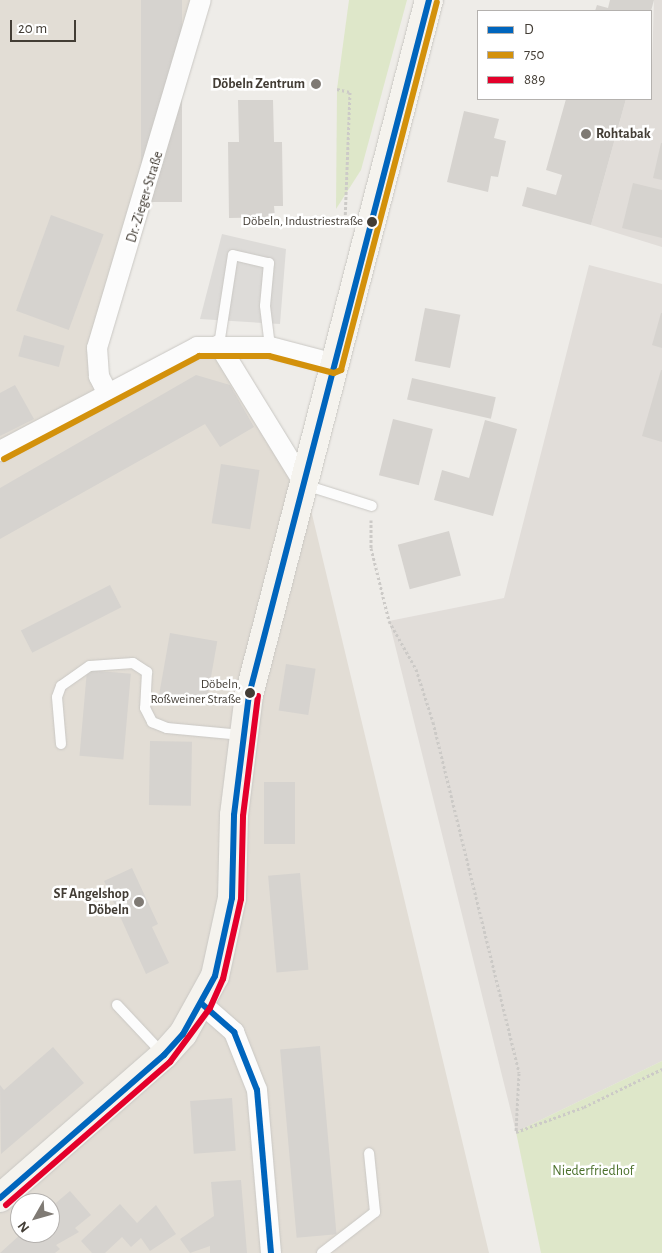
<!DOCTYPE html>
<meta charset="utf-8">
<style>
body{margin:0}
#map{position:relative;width:662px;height:1253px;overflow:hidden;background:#eeece8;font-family:"Alegreya Sans",sans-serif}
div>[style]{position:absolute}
.residential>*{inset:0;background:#e2ddd5}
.industrial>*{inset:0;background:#e1ddd9}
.green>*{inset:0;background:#dee7c9}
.parking>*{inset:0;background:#dddbd8}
.building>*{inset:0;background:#d6d3cf;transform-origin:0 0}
.path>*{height:3px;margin-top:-1.5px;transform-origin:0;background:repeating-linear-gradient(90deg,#cccac7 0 2.5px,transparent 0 5px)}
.roads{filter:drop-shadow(0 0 1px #cac8c4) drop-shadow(0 0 1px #cac8c4)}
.lane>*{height:10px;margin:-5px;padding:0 5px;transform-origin:5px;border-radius:5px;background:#fcfcfc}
.street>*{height:20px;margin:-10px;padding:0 10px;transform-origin:10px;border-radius:10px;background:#fcfcfc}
.secondary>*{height:28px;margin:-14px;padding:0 14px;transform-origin:14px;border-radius:14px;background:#f5f3ee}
.bus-1>*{height:6px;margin:-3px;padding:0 3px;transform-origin:3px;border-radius:3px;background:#0065bd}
.bus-2>*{height:6px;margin:-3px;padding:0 3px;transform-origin:3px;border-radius:3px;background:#d3910b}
.bus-3>*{height:6px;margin:-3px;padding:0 3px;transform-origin:3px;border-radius:3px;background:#e4002b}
.dots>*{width:14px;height:14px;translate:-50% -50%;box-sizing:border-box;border:2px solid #fff;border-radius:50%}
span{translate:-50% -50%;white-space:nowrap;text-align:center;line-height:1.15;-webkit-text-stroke:5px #fff;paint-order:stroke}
.bus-label{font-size:13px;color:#433d35}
.right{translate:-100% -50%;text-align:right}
.poi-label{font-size:14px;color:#433d35;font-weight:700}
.left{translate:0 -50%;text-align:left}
.street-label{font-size:14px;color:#433d35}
.park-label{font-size:14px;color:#4c712d}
.legend{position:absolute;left:477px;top:10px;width:175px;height:90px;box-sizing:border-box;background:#fff;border:1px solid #b4b1ae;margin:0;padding:6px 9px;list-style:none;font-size:15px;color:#433d35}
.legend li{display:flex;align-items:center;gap:10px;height:25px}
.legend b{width:25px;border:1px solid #b4b1ae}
.north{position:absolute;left:10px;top:1193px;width:50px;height:50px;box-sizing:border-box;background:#fff;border:1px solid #b4b1ae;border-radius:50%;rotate:232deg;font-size:14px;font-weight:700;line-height:20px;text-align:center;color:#433d35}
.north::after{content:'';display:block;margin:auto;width:18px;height:22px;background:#7f7a74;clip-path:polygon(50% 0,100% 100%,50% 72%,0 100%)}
.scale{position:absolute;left:10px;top:20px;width:66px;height:22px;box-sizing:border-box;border:2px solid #433d35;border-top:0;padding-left:6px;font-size:15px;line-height:18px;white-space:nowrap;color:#433d35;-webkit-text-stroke:4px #fff;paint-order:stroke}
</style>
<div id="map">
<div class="residential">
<i style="clip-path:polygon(evenodd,0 0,201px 0,97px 349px,107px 391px,209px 345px,305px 485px,489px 1253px,0 1253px,0 0,20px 1203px,50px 1203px,50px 1233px,20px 1233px,20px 1203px)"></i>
</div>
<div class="industrial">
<i style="clip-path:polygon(654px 0,662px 0,662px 247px,591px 225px,626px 99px,651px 99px)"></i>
<i style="clip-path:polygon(589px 265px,662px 284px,662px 1061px,516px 1132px,389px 621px,504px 598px)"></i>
</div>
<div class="green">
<i style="clip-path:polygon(349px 0,407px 0,361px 170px,336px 209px,337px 89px)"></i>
<i style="clip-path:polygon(662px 1061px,662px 1253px,541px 1253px,516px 1132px)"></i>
</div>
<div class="parking">
<i style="clip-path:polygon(222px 234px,286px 249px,280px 324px,200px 319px)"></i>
</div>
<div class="building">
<i style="left:141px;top:0;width:41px;height:202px"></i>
<i style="clip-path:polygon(610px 0,654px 0,651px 11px,595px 11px,597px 5px,608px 8px)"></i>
<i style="clip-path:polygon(566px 99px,626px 99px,591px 225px,522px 206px,527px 187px,556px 195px,562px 175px,546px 170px)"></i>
<i style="clip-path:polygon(238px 100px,273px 100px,274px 142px,282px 142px,283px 206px,274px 206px,275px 217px,229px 218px,228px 142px,239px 142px)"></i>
<i style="clip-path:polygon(464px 111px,499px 119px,494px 138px,506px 141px,498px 177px,491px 176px,488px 192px,447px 182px)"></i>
<i style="clip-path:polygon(661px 143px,662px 143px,662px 180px,653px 178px)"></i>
<i style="clip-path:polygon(633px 183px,662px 190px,662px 238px,622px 228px)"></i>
<i style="left:51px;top:215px;width:56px;height:102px;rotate:20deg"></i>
<i style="left:425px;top:308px;width:36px;height:54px;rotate:11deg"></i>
<i style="clip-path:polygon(661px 313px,662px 313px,662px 348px,652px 345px)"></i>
<i style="left:24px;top:335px;width:42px;height:22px;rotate:15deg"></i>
<i style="clip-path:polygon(661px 370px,662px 370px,662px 442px,642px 436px)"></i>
<i style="clip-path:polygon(196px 375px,230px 385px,254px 427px,220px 447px,205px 424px,0 539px,0 488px)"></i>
<i style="left:412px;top:378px;width:86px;height:22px;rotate:13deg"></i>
<i style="clip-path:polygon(15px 385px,34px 419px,0 436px,0 393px)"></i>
<i style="left:393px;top:419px;width:41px;height:58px;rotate:14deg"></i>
<i style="clip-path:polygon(485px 420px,517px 429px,493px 516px,434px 500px,442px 470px,469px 478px)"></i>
<i style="left:221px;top:464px;width:39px;height:60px;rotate:9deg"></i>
<i style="left:449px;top:531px;width:46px;height:53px;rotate:75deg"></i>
<i style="left:110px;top:585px;width:25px;height:100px;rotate:63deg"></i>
<i style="left:170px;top:633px;width:48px;height:65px;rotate:10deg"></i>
<i style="left:286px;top:664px;width:30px;height:47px;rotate:9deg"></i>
<i style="left:87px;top:670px;width:44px;height:86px;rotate:5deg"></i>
<i style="left:150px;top:741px;width:42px;height:64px;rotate:1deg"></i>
<i style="left:295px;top:782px;width:62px;height:31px;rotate:90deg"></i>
<i style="clip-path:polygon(132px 868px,158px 924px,152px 927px,169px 963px,146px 974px,104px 881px)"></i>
<i style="left:300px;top:873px;width:97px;height:32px;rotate:85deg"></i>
<i style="left:320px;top:1046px;width:189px;height:40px;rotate:85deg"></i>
<i style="clip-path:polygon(53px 1047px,84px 1083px,1px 1154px,0 1085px,4px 1090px)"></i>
<i style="left:232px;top:1098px;width:53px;height:42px;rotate:86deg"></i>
<i style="clip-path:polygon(241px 1180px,247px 1253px,210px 1253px,210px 1246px,190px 1253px,180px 1239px,214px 1216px,211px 1182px)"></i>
<i style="clip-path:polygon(70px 1191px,91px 1215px,75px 1228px,79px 1232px,56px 1245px,60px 1249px,55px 1253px,0 1253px,22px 1233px,50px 1233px,50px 1208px)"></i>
<i style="clip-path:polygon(120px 1204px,137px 1223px,156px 1205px,176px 1234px,150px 1251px,141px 1238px,131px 1247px,122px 1237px,105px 1253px,92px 1253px,81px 1241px)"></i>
</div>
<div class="path">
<i style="left:337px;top:89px;width:13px;rotate:13deg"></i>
<i style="left:350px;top:92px;width:128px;rotate:92.2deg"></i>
<i style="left:371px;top:520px;width:28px;rotate:90deg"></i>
<i style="left:371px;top:548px;width:75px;rotate:76.1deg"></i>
<i style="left:389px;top:621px;width:55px;rotate:60.6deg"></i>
<i style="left:416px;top:669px;width:56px;rotate:72.2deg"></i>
<i style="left:433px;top:722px;width:361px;rotate:76.2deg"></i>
<i style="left:519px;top:1073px;width:59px;rotate:92.9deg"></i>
<i style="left:516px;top:1132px;width:72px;rotate:-20.2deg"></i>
<i style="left:584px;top:1107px;width:87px;rotate:-26deg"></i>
</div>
<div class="roads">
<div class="lane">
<i style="left:219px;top:345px;width:91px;rotate:-81.2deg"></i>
<i style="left:233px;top:255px;width:37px;rotate:13deg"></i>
<i style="left:269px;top:263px;width:43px;rotate:95.3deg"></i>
<i style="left:265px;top:306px;width:41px;rotate:83deg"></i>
<i style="left:305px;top:485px;width:70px;rotate:17.4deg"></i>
<i style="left:61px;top:744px;width:47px;rotate:-94.9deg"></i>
<i style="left:57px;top:697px;width:12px;rotate:-70deg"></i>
<i style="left:61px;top:686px;width:35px;rotate:-35deg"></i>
<i style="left:90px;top:666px;width:43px;rotate:-4deg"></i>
<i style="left:133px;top:663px;width:17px;rotate:33deg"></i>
<i style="left:147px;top:672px;width:36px;rotate:93deg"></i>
<i style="left:145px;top:708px;width:16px;rotate:63deg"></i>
<i style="left:152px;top:722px;width:16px;rotate:22deg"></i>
<i style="left:167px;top:728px;width:75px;rotate:5.3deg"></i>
<i style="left:117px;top:1005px;width:67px;rotate:46.8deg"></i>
<i style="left:322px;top:1253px;width:67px;rotate:-37.7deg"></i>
<i style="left:375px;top:1212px;width:59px;rotate:-95.8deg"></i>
</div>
<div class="street">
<i style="left:219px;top:345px;width:164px;rotate:58.4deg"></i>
<i style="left:107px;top:392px;width:18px;rotate:-117deg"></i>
<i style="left:99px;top:376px;width:28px;rotate:-94deg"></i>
<i style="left:97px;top:348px;width:363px;rotate:-73.4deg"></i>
<i style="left:0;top:451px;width:223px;rotate:-27.8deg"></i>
<i style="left:197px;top:347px;width:73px"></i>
<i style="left:270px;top:347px;width:67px;rotate:14.7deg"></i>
<i style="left:202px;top:1004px;width:43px;rotate:41.2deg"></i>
<i style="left:234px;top:1032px;width:62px;rotate:68.4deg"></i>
<i style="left:257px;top:1090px;width:164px;rotate:85.1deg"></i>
</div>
<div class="secondary">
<i style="left:0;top:1198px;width:218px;rotate:-41.1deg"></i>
<i style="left:164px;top:1055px;width:28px;rotate:-48deg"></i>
<i style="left:183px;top:1034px;width:66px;rotate:-61.1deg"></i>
<i style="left:215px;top:976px;width:80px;rotate:-77.7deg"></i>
<i style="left:232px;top:898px;width:83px;rotate:-88.6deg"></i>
<i style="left:234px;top:815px;width:121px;rotate:-82.9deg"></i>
<i style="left:249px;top:695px;width:718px;rotate:-75.48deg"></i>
</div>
</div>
<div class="bus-1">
<i style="left:202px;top:1004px;width:43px;rotate:41.2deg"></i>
<i style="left:234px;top:1032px;width:62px;rotate:68.4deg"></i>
<i style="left:257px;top:1090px;width:164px;rotate:85.1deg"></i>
<i style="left:0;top:1198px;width:218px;rotate:-41.1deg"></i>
<i style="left:164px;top:1055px;width:28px;rotate:-48deg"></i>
<i style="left:183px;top:1034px;width:66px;rotate:-61.1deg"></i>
<i style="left:215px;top:976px;width:80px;rotate:-77.7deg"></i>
<i style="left:232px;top:898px;width:83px;rotate:-88.6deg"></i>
<i style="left:234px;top:815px;width:121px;rotate:-82.9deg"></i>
<i style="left:249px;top:695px;width:718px;rotate:-75.48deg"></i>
</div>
<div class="bus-2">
<i style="left:4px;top:459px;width:221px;rotate:-27.8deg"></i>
<i style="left:199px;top:356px;width:70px"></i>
<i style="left:269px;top:356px;width:67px;rotate:14.7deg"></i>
<i style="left:334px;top:373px;width:8px;rotate:-23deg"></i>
<i style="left:341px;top:370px;width:380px;rotate:-75.4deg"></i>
</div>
<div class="bus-3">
<i style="left:6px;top:1205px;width:218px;rotate:-41.1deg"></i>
<i style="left:170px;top:1062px;width:67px;rotate:-53.5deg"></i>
<i style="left:210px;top:1008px;width:32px;rotate:-66deg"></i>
<i style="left:223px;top:979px;width:82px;rotate:-77.3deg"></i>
<i style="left:241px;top:899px;width:83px;rotate:-88.6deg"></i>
<i style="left:243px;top:816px;width:121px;rotate:-82.9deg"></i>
</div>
<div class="dots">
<i style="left:316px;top:84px;background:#7f7a74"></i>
<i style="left:586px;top:134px;background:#7f7a74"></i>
<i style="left:372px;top:222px;background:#433d35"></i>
<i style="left:250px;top:693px;background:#433d35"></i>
<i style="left:139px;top:902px;background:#7f7a74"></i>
</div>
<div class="bus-label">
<span class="right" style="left:363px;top:222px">Döbeln, Industriestraße</span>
<span class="right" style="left:241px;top:693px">Döbeln,<br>Roßweiner Straße</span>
</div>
<div class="poi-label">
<span class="right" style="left:305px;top:84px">Döbeln Zentrum</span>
<span class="left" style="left:596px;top:134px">Rohtabak</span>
<span class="right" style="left:129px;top:902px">SF Angelshop<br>Döbeln</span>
</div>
<div class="street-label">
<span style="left:145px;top:197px;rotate:-73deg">Dr.-Zieger-Straße</span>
</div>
<div class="park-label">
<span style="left:593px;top:1171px">Niederfriedhof</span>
</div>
<ul class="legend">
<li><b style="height:6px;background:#0065bd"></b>D</li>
<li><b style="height:6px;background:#d3910b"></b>750</li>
<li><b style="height:6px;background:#e4002b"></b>889</li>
</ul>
<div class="north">N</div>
<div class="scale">20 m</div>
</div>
